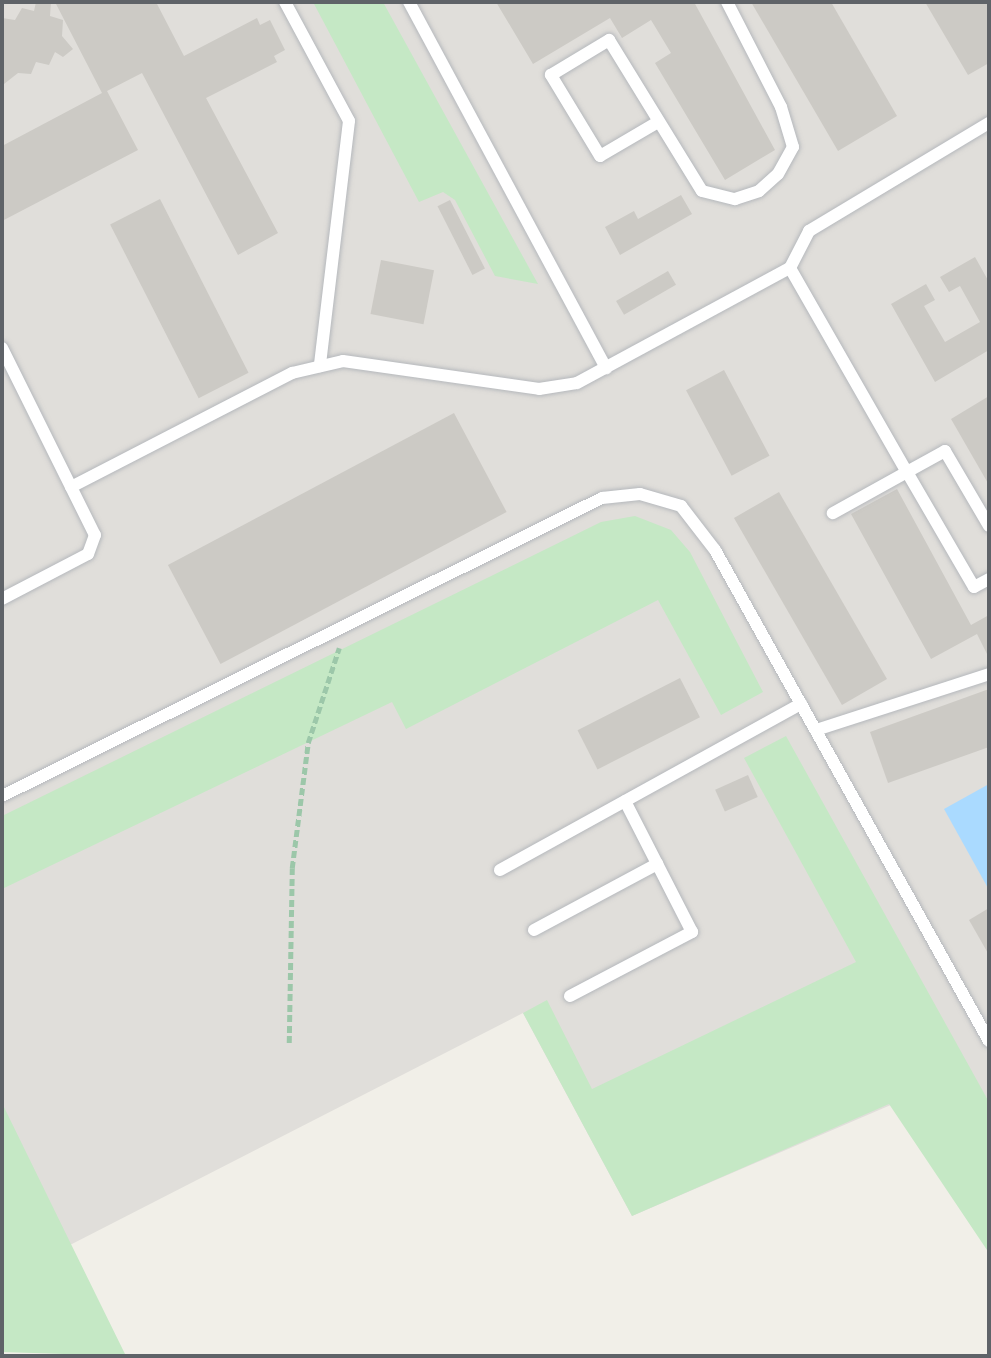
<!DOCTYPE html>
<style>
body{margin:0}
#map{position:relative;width:991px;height:1358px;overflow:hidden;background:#f1efe8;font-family:"PT Sans Narrow",sans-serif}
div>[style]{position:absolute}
.industrial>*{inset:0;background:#e0deda}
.green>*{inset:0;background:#c5e8c5}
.water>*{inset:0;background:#aadaff}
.building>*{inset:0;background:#cccac5;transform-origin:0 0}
.path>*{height:4.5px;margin-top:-2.25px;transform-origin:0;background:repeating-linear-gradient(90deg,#9cc7a9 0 7px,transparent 0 10.5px)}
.roads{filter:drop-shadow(0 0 2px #b5b8bc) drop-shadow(0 0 2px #b5b8bc)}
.lane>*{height:12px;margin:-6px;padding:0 6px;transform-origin:6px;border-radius:6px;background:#fff}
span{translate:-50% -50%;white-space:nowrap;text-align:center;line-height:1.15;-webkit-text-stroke:5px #fff;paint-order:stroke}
.frame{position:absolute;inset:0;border:4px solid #5f6368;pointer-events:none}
</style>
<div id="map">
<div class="industrial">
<i style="clip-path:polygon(2px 2px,989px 2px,989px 1102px,970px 1071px,632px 1216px,523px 1013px,70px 1245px,2px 1107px)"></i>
</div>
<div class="green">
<i style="clip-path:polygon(313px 2px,383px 2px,538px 284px,495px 276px,455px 200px,443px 192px,419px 202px)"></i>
<i style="clip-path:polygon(635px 516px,671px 530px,690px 552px,763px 692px,721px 715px,658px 600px,406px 729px,392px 702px,2px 889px,2px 816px,601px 522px)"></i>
<i style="clip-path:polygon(786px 736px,989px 1102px,989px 1253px,889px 1104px,632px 1216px,523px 1013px,547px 1000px,592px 1089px,856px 962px,744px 758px)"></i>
<i style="clip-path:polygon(2px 1103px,69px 1240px,126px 1356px,2px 1352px)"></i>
</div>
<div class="water">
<i style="clip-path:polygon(989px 784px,989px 890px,944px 809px)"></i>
</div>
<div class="building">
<i style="clip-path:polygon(36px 2px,51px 2px,50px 16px,63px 20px,62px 36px,73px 49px,63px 57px,55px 52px,49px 65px,36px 62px,31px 74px,18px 73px,4px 84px,2px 18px,15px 20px,22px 8px,34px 11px)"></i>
<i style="clip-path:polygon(55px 2px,156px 2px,184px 56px,257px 18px,260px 25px,270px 20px,285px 50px,274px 56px,277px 62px,206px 98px,278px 233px,238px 255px,142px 73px,107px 91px,138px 150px,2px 221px,2px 146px,102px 93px)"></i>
<i style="clip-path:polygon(496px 2px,694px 2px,775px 150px,725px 180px,655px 63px,671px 53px,651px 20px,622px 38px,610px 18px,533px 64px)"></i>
<i style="clip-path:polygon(751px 2px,831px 2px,897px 116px,838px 151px)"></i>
<i style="clip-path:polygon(925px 2px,989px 2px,989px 63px,968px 75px)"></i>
<i style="clip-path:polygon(681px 195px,692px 214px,620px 255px,605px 227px,634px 211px,638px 219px)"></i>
<i style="left:160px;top:199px;width:195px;height:56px;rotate:63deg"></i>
<i style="left:450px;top:200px;width:77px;height:14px;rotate:63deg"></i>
<i style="clip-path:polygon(975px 257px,989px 282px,989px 350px,935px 382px,891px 304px,926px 284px,935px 300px,924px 306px,945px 342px,980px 322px,960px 286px,949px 292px,940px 277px)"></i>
<i style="left:381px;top:260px;width:54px;height:55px;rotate:11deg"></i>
<i style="left:668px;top:271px;width:16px;height:60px;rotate:60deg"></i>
<i style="left:724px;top:370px;width:97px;height:43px;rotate:62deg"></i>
<i style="clip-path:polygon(989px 396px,989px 485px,951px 419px)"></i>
<i style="left:454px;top:413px;width:112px;height:324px;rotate:62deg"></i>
<i style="clip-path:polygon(897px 489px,971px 625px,989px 615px,989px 658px,977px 634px,931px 659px,851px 514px)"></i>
<i style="left:779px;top:492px;width:216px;height:52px;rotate:60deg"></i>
<i style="left:680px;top:678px;width:44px;height:115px;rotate:63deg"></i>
<i style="clip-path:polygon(989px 689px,989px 747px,888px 783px,870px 732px)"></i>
<i style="left:748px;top:775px;width:24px;height:36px;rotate:66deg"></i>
<i style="clip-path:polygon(989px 908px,989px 955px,969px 920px)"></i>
</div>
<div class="path">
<i style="left:289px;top:1043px;width:175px;rotate:-89deg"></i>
<i style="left:292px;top:868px;width:126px;rotate:-82.7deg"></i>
<i style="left:308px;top:743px;width:100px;rotate:-71.9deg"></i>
</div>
<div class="roads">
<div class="lane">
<i style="left:285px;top:2px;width:135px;rotate:61.7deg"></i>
<i style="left:349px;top:121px;width:247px;rotate:96.8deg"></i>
<i style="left:409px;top:2px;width:416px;rotate:61.7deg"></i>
<i style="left:658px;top:122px;width:67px;rotate:149.6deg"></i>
<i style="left:600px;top:156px;width:95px;rotate:-121.2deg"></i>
<i style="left:551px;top:75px;width:68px;rotate:-31.1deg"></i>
<i style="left:609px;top:40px;width:177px;rotate:58.4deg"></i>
<i style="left:702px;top:191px;width:34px;rotate:14deg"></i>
<i style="left:735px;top:199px;width:25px;rotate:-18deg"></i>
<i style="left:759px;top:191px;width:25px;rotate:-42deg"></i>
<i style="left:778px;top:174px;width:31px;rotate:-61deg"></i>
<i style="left:793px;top:147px;width:42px;rotate:-106.7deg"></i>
<i style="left:781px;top:107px;width:118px;rotate:-117.2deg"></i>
<i style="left:790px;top:268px;width:42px;rotate:-62.8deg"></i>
<i style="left:809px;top:231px;width:210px;rotate:-31deg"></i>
<i style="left:2px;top:348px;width:209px;rotate:63.6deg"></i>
<i style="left:95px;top:535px;width:20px;rotate:110deg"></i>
<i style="left:88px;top:554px;width:97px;rotate:152.4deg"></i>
<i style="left:71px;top:487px;width:249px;rotate:-27.3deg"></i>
<i style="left:292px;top:373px;width:52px;rotate:-13.2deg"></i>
<i style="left:343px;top:361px;width:198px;rotate:8.1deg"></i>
<i style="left:539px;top:389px;width:38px;rotate:-9deg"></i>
<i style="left:577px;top:383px;width:242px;rotate:-28.4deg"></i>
<i style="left:790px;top:268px;width:235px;rotate:60.2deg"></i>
<i style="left:907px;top:472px;width:85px;rotate:151deg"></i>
<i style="left:989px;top:526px;width:87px;rotate:-120.4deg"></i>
<i style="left:945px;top:451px;width:43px;rotate:151.1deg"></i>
<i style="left:907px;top:472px;width:133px;rotate:59.8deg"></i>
<i style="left:974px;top:587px;width:17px;rotate:-28deg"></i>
<i style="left:816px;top:730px;width:182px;rotate:-17.9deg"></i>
<i style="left:2px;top:796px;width:670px;rotate:-26.41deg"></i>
<i style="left:602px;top:498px;width:38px;rotate:-6deg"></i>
<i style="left:640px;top:494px;width:43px;rotate:16.3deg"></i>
<i style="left:681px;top:506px;width:56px;rotate:52.3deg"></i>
<i style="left:715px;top:550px;width:562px;rotate:60.84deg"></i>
<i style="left:500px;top:870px;width:344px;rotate:-28.9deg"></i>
<i style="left:534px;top:930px;width:140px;rotate:-28.2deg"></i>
<i style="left:570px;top:996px;width:138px;rotate:-27.7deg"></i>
<i style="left:692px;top:932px;width:147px;rotate:-117.1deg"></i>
</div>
</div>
<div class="frame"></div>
</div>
